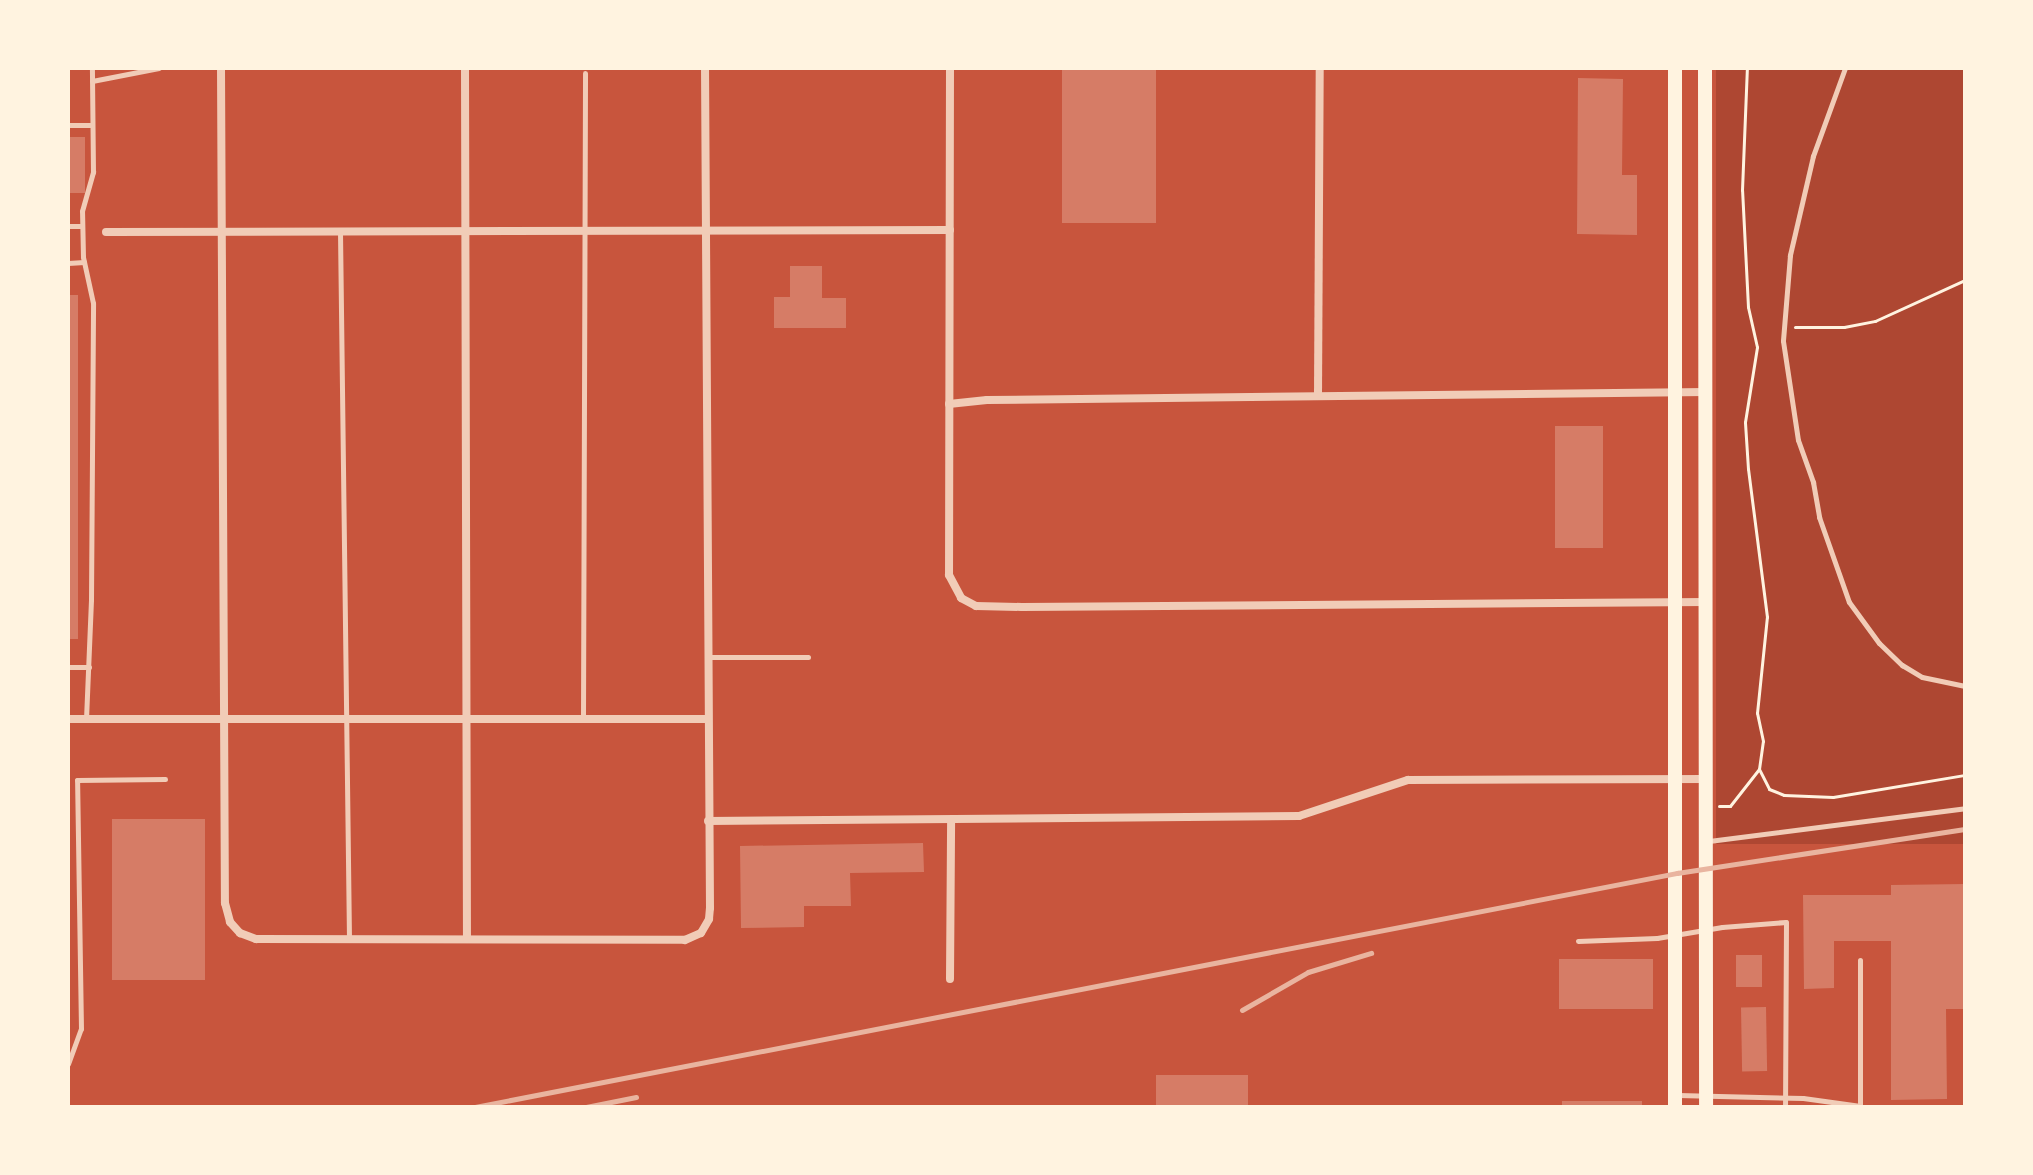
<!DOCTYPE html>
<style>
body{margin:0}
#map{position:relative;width:2033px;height:1175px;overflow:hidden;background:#c8553d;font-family:"Archivo Narrow",sans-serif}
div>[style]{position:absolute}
.green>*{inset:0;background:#ae4732;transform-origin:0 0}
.building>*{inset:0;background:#d67c66;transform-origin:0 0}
.path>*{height:3px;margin:-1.5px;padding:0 1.5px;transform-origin:1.5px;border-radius:1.5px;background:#fff3e0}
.service>*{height:5px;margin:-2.5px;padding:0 2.5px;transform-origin:2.5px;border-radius:2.5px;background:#f1ccb7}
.minor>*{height:8px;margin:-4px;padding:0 4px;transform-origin:4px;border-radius:4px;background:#f1ccb7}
.secondary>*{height:14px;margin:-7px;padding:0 7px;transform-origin:7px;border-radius:7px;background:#fff3e0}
.rail>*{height:5px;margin:-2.5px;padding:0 2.5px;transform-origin:2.5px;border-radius:2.5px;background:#e9b49f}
span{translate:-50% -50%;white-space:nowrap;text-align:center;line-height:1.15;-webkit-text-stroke:8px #fff3e0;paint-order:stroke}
.frame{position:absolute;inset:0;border:70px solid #fff3e0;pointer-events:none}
</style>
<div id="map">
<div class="green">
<i style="left:1716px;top:68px;width:249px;height:776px"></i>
</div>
<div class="building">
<i style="left:1062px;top:68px;width:94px;height:155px"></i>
<i style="clip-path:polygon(1578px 78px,1623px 79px,1622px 175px,1637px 175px,1637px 235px,1577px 234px)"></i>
<i style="left:68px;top:137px;width:17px;height:56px"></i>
<i style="clip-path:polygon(790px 266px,822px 266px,822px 298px,846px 298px,846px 328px,774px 328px,774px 297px,790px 297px)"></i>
<i style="left:68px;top:295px;width:10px;height:344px"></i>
<i style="left:1555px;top:426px;width:48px;height:122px"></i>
<i style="left:205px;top:819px;width:161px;height:93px;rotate:90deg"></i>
<i style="clip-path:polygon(923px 843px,924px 872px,850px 873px,851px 906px,804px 906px,804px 927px,741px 928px,740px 846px)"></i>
<i style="clip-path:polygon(1965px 884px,1965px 1009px,1946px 1009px,1947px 1099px,1891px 1100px,1891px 941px,1834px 941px,1834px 988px,1804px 989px,1803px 895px,1891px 895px,1891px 885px)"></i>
<i style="left:1736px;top:955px;width:26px;height:32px"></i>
<i style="left:1559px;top:959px;width:94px;height:50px"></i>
<i style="left:1766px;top:1007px;width:64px;height:25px;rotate:89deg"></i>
<i style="left:1248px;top:1075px;width:32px;height:92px;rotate:90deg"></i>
<i style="left:1562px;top:1101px;width:80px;height:6px"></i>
</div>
<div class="path">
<i style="left:1795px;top:327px;width:49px"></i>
<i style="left:1844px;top:327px;width:32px;rotate:-11deg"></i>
<i style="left:1875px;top:321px;width:99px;rotate:-24.5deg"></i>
<i style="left:1759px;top:769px;width:22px;rotate:63deg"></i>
<i style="left:1769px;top:789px;width:16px;rotate:22deg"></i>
<i style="left:1784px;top:795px;width:49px;rotate:2.3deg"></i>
<i style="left:1833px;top:797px;width:134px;rotate:-9.5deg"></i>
<i style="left:1719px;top:806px;width:11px"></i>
<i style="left:1730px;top:806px;width:47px;rotate:-51.9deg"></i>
<i style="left:1759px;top:769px;width:28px;rotate:-82deg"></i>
<i style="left:1763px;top:741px;width:29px;rotate:-102deg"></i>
<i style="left:1757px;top:713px;width:97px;rotate:-84.1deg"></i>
<i style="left:1767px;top:617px;width:149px;rotate:-97.3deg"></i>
<i style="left:1748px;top:469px;width:47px;rotate:-93.7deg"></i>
<i style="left:1745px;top:422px;width:76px;rotate:-80.9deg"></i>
<i style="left:1757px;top:347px;width:41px;rotate:-102.7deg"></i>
<i style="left:1748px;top:307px;width:117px;rotate:-92.9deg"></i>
<i style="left:1742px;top:190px;width:122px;rotate:-87.7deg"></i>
</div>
<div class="service">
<i style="left:1845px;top:68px;width:94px;rotate:110deg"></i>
<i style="left:1813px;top:156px;width:102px;rotate:103.1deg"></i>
<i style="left:1790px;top:255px;width:86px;rotate:94.7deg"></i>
<i style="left:1783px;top:341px;width:100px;rotate:81.4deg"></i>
<i style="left:1798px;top:440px;width:45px;rotate:70.3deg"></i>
<i style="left:1813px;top:482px;width:36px;rotate:80deg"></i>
<i style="left:1819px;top:517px;width:90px;rotate:70.6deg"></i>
<i style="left:1849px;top:602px;width:51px;rotate:53.8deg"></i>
<i style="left:1879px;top:643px;width:32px;rotate:44deg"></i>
<i style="left:1902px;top:665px;width:23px;rotate:31deg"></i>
<i style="left:1922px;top:677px;width:44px;rotate:11.8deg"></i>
<i style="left:92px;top:81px;width:68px;rotate:-11deg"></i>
<i style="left:68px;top:125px;width:24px"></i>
<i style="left:68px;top:226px;width:14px"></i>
<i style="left:340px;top:232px;width:707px;rotate:89.27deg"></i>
<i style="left:68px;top:263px;width:16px;rotate:-4deg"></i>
<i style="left:708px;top:657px;width:100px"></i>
<i style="left:68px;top:667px;width:21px"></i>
<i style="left:86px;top:719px;width:119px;rotate:-87.6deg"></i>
<i style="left:91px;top:600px;width:297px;rotate:-89.6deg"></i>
<i style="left:93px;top:303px;width:47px;rotate:-102.3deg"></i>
<i style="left:83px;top:257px;width:46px;rotate:-91.2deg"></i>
<i style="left:82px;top:211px;width:41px;rotate:-74.2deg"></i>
<i style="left:93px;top:172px;width:104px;rotate:-90.6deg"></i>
<i style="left:583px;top:719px;width:646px;rotate:-89.82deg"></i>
<i style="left:1709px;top:841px;width:258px;rotate:-7.3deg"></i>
<i style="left:1578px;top:941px;width:79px;rotate:-2.2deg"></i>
<i style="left:1657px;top:938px;width:66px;rotate:-9.6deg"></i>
<i style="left:1722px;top:927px;width:64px;rotate:-4.5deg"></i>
<i style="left:1786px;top:922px;width:185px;rotate:90.3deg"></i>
<i style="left:1860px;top:960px;width:146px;rotate:90deg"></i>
<i style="left:68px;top:1064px;width:37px;rotate:-70deg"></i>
<i style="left:81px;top:1029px;width:249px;rotate:-90.9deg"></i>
<i style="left:77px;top:780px;width:88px;rotate:-0.7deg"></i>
<i style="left:1678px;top:1095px;width:125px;rotate:1.4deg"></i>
<i style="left:1803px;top:1098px;width:58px;rotate:8deg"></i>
</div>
<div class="minor">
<i style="left:221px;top:68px;width:835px;rotate:89.73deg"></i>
<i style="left:225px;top:903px;width:20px;rotate:75deg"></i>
<i style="left:230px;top:922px;width:15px;rotate:48deg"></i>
<i style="left:240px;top:933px;width:17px;rotate:21deg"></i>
<i style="left:256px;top:939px;width:429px;rotate:0.1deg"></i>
<i style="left:685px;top:940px;width:17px;rotate:-24deg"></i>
<i style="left:701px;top:933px;width:16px;rotate:-60deg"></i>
<i style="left:709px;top:919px;width:11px;rotate:-85deg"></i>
<i style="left:710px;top:908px;width:840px;rotate:-90.34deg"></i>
<i style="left:465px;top:68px;width:871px;rotate:89.87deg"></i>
<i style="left:950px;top:68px;width:507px;rotate:90.11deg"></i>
<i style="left:949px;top:575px;width:26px;rotate:62deg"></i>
<i style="left:961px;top:598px;width:17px;rotate:28deg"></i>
<i style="left:976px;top:606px;width:46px;rotate:1.2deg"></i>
<i style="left:1022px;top:607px;width:685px;rotate:-0.42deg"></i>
<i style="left:106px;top:232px;width:844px;rotate:-0.14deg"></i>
<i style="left:1318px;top:396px;width:328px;rotate:-89.7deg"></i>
<i style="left:949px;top:404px;width:38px;rotate:-6deg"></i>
<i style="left:987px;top:400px;width:719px;rotate:-0.64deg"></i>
<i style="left:68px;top:719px;width:639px"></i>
<i style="left:708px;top:821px;width:591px;rotate:-0.48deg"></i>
<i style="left:1299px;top:816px;width:115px;rotate:-18.3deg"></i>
<i style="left:1408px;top:780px;width:300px;rotate:-0.2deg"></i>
<i style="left:950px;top:979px;width:158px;rotate:-89.6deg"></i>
</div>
<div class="secondary">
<i style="left:1705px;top:68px;width:1039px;rotate:89.94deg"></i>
<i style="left:1675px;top:1107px;width:1039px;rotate:-90deg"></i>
</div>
<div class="rail">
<i style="left:1242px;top:1010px;width:76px;rotate:-29.9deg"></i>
<i style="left:1308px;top:972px;width:66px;rotate:-16.8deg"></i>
<i style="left:475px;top:1107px;width:1225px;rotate:-11.02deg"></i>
<i style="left:1677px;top:873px;width:291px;rotate:-8.7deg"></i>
<i style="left:586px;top:1107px;width:51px;rotate:-11.3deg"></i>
</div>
<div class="frame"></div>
</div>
